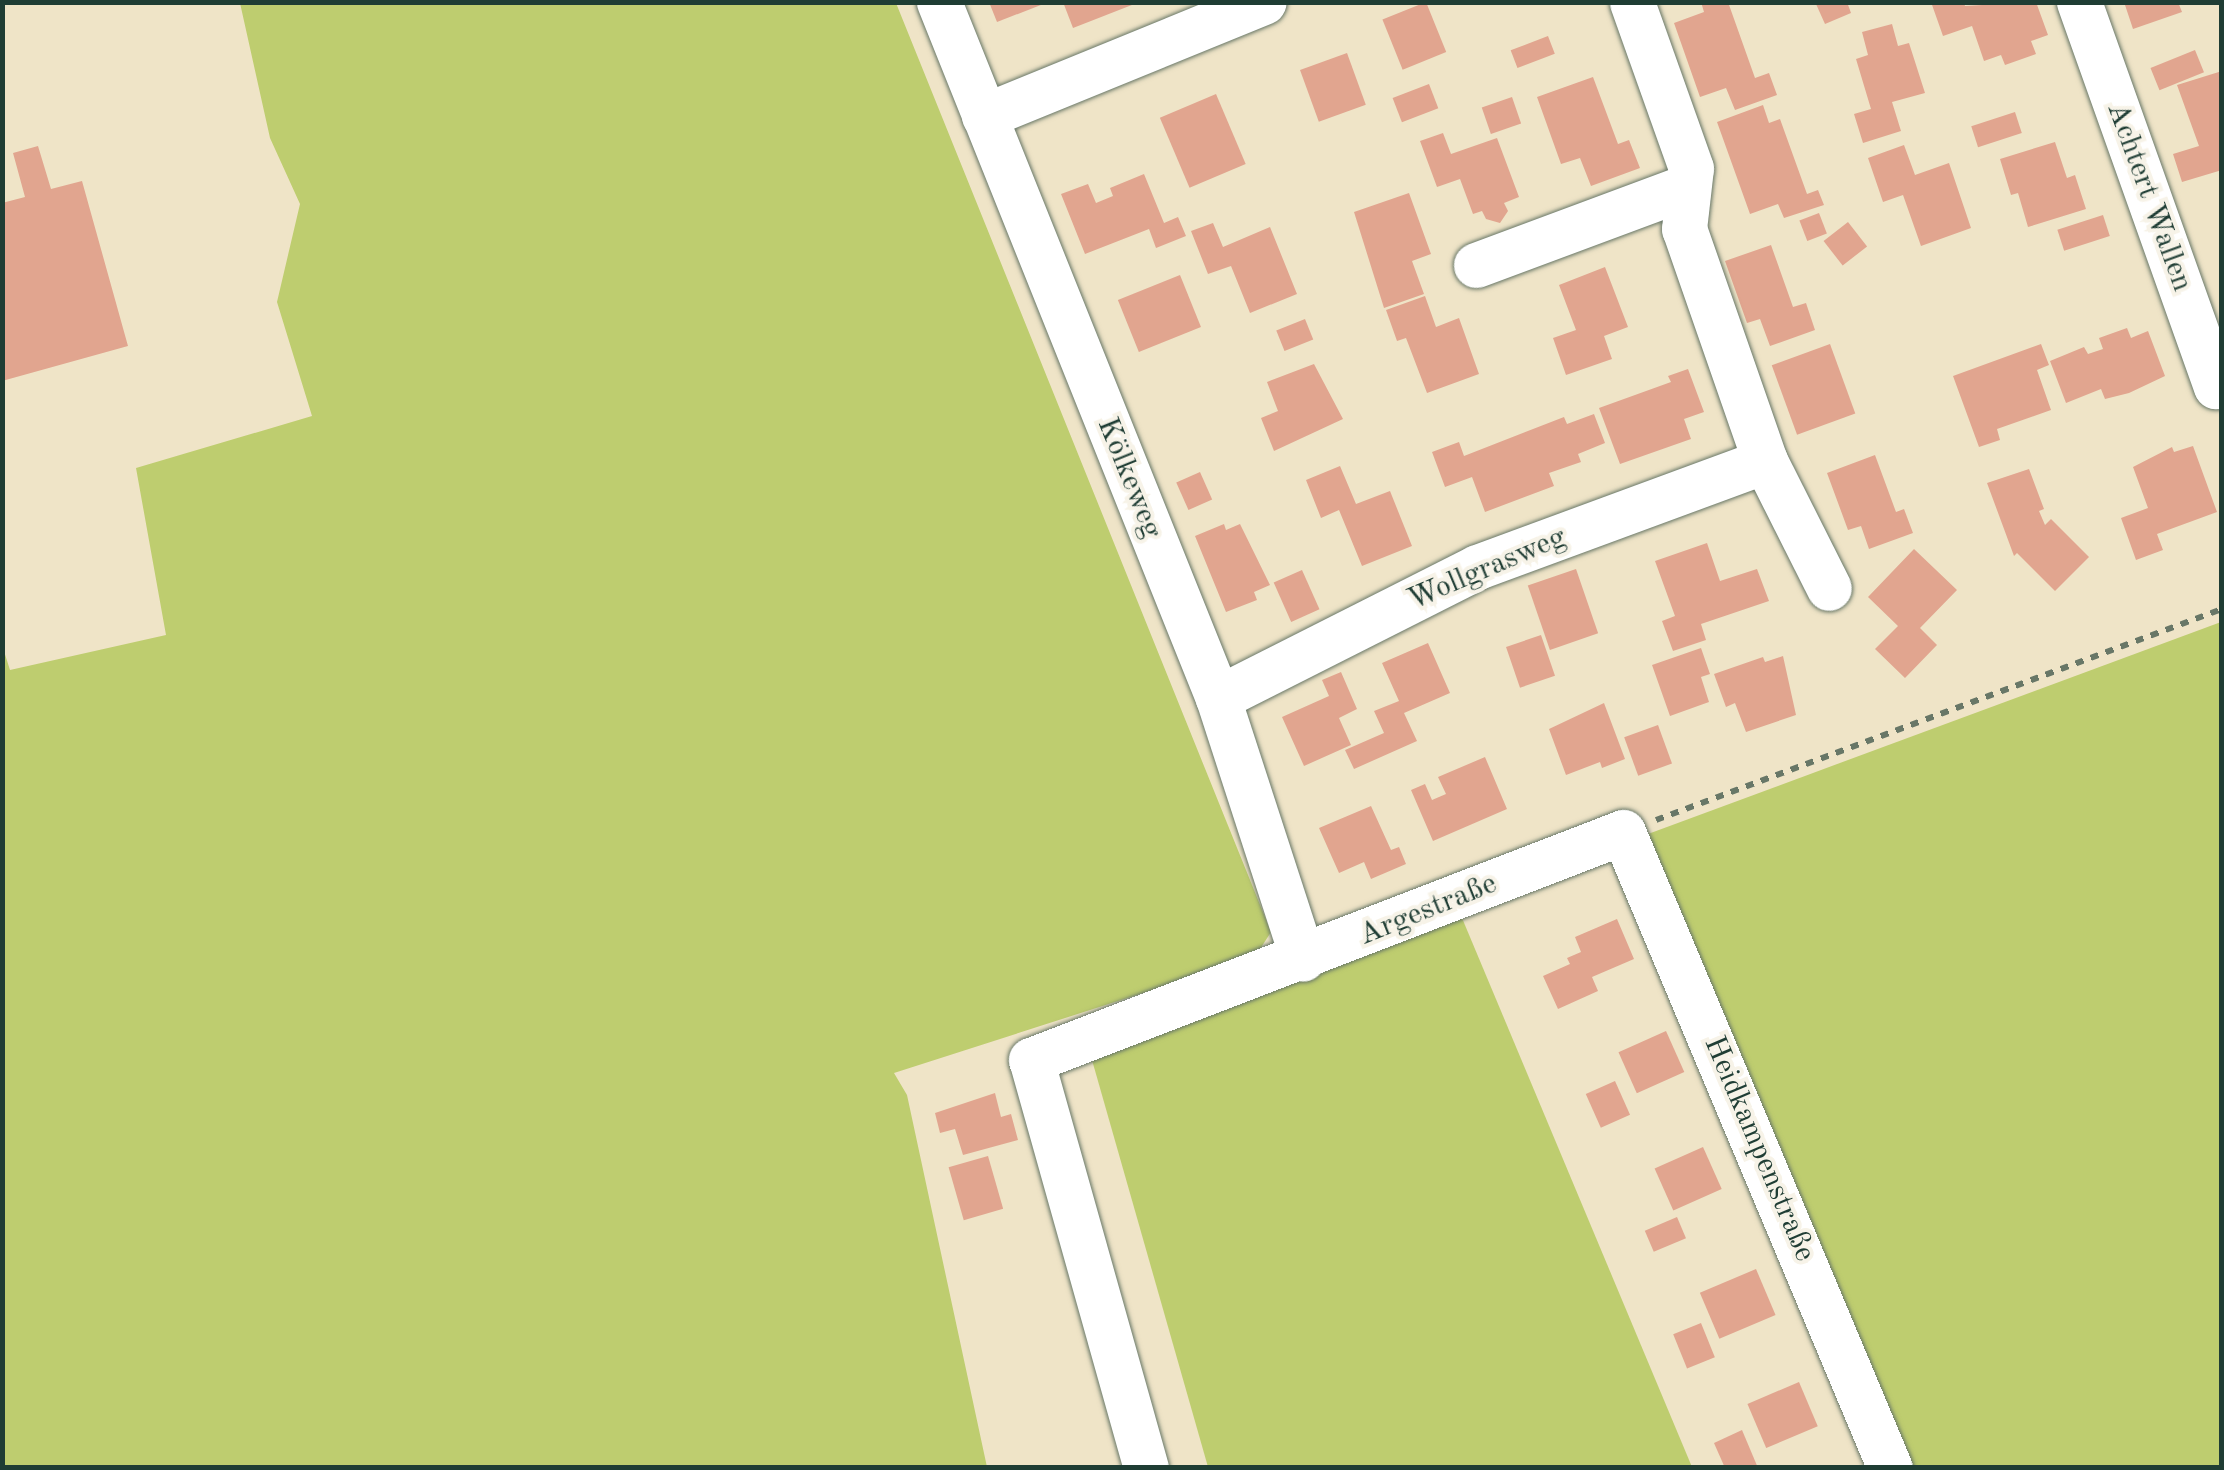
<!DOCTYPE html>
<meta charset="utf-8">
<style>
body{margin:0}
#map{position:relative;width:2224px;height:1470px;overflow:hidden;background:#efe4c7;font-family:"Old Standard TT",serif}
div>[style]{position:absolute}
.green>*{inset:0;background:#becd6f}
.building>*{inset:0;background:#e1a58f;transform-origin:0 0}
.path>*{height:6px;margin-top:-3px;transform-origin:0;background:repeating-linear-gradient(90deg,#687767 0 8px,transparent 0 16px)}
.roads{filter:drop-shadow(0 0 2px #687767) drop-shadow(0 0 2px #687767)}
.minor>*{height:45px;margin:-22.5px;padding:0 22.5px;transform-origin:22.5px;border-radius:22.5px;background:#fff}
span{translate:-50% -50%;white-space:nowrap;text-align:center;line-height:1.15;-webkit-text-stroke:8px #f7f3e8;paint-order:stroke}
.street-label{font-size:30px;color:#1f3d34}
.frame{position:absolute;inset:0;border:5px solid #1f3d34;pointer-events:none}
</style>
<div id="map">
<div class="green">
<i style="clip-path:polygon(240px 3px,896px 3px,1271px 932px,1255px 957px,894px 1073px,907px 1095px,987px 1467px,3px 1467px,2px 645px,10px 670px,166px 635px,136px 468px,312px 416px,277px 302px,300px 204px,270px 138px)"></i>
<i style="clip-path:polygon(2221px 622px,2221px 1467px,1910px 1467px,1648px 834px)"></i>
<i style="clip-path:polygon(1462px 918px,1692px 1467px,1208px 1467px,1092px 1060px)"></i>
</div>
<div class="building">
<i style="clip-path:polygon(989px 2px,1046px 2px,1046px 3px,997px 22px)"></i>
<i style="clip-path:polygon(1063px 2px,1137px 2px,1137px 3px,1073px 28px)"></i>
<i style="left:1426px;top:2px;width:54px;height:47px;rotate:68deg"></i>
<i style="clip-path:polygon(1701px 2px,1728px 2px,1755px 78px,1769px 73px,1777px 95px,1735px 110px,1726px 88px,1700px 97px,1674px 23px,1704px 12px)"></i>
<i style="clip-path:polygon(1820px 2px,1847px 2px,1851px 13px,1825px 24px,1816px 4px)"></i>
<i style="clip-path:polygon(1931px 2px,1964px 2px,1965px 6px,2036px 2px,2048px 35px,2031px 41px,2036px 54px,2005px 65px,2001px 55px,1984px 61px,1972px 26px,1943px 36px)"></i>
<i style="clip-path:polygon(2124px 2px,2178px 2px,2182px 12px,2133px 29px)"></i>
<i style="clip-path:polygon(1892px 24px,1898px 46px,1909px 43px,1925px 93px,1892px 102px,1901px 131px,1863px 143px,1854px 114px,1871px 109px,1856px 59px,1868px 55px,1862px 32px)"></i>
<i style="left:1548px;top:36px;width:19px;height:40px;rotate:69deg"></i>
<i style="left:2195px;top:50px;width:24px;height:48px;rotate:68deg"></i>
<i style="left:1347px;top:53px;width:55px;height:50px;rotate:70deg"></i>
<i style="clip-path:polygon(2222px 71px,2222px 170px,2182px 182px,2173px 154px,2199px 146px,2177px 85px)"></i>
<i style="clip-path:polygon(1593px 77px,1618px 144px,1629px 140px,1640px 168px,1591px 186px,1580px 158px,1561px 164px,1537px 97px)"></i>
<i style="left:1429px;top:84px;width:26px;height:39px;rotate:69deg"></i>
<i style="left:1216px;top:94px;width:76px;height:61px;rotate:67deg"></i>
<i style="left:1512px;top:97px;width:28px;height:32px;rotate:71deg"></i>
<i style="clip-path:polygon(1763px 105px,1769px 123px,1780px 119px,1807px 194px,1818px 190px,1824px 205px,1784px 218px,1778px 204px,1750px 214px,1717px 122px)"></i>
<i style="left:2015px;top:112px;width:22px;height:46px;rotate:72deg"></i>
<i style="clip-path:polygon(1443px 133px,1451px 154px,1497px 138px,1519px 197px,1504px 203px,1508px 211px,1500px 223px,1486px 219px,1482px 211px,1473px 214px,1460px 179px,1437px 187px,1420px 141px)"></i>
<i style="clip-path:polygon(2055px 142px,2067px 178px,2075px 175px,2086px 209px,2028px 227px,2018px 193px,2011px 195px,2000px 159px)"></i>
<i style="clip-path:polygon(1904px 145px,1915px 175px,1949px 163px,1971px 228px,1921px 246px,1903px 195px,1883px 202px,1868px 158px)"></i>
<i style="clip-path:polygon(38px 146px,51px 189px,82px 181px,128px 346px,2px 381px,2px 203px,25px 197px,13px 153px)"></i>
<i style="clip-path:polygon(1144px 174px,1164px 223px,1178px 217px,1186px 236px,1156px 248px,1149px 229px,1085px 254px,1061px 194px,1088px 184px,1096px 203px,1113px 196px,1110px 188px)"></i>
<i style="clip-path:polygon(1409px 193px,1431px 254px,1412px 261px,1424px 294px,1384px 308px,1354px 212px)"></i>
<i style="left:1819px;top:213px;width:22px;height:21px;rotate:69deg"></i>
<i style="left:2103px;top:215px;width:22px;height:48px;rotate:72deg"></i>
<i style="left:1848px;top:222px;width:31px;height:31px;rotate:52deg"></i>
<i style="clip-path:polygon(1213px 223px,1223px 247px,1270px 227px,1297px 294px,1250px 313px,1231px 266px,1208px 274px,1191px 231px)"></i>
<i style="clip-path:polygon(1771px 245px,1793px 307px,1806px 303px,1815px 330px,1770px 346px,1760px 319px,1747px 323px,1725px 261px)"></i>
<i style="clip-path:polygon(1605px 267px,1628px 327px,1604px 336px,1612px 359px,1566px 375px,1553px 338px,1576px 330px,1559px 285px)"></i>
<i style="left:1180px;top:275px;width:56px;height:67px;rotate:68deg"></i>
<i style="clip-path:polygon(1425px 296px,1436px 327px,1459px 318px,1479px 374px,1427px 393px,1406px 338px,1397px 341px,1386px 310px)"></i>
<i style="left:1305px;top:319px;width:22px;height:31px;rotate:68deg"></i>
<i style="clip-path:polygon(2127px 328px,2131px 338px,2148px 331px,2165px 376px,2129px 393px,2105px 399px,2101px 389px,2066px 403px,2050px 361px,2084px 347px,2088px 354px,2103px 349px,2099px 338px)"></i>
<i style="left:1830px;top:344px;width:74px;height:62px;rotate:70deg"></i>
<i style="clip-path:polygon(2041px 344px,2049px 365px,2037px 370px,2051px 410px,1997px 429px,2000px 440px,1979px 447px,1953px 376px)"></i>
<i style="clip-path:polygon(1314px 364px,1343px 419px,1274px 451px,1261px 418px,1278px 411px,1267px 382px)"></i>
<i style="clip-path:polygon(1688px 369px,1704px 412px,1684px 419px,1691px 439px,1620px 464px,1599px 408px,1671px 382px,1668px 376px)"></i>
<i style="clip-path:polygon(1594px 414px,1605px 443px,1578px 454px,1581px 462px,1549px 473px,1554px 486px,1485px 512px,1472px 477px,1445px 487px,1432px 452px,1459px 442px,1464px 456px,1564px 417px,1567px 424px)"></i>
<i style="clip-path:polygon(2193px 446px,2217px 512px,2157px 534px,2163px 550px,2136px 560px,2121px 518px,2148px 508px,2133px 467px,2172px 447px,2174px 452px)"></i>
<i style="clip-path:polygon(1875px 455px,1896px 512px,1904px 509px,1913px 533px,1869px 549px,1861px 526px,1848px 530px,1827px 473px)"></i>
<i style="clip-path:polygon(1340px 466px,1356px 504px,1390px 491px,1412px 546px,1362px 566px,1339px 510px,1321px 518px,1306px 480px)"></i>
<i style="clip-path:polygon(2029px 469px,2044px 509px,2039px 511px,2045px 525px,2051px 519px,2089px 557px,2055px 591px,2017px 553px,2014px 556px,1987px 483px)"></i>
<i style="left:1200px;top:472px;width:30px;height:26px;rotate:66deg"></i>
<i style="clip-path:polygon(1224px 524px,1226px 530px,1240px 524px,1270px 585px,1254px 592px,1257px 600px,1226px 612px,1195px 536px)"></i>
<i style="clip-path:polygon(1707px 543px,1720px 581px,1757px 569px,1769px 601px,1701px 624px,1706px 640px,1673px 651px,1662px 621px,1675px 616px,1655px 561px)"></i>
<i style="clip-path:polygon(1914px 549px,1957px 590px,1920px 628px,1937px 645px,1905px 678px,1875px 649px,1898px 626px,1868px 597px)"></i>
<i style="left:1576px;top:569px;width:68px;height:51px;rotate:71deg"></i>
<i style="left:1302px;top:570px;width:43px;height:31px;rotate:66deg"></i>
<i style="left:1541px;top:635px;width:43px;height:37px;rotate:71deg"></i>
<i style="clip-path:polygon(1428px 643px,1450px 693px,1404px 713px,1417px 741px,1354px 769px,1345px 750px,1384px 733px,1374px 711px,1399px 701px,1382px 663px)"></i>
<i style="clip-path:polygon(1701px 648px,1710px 674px,1701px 677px,1709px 702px,1670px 716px,1652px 665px)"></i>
<i style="clip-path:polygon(1783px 656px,1796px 715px,1746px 732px,1735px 703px,1726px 707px,1714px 674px,1763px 657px,1765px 662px)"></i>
<i style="clip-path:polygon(1341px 672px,1357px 709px,1339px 718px,1351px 745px,1304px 766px,1282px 717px,1329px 696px,1322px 680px)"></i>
<i style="clip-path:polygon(1604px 703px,1625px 759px,1602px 768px,1600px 762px,1566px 775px,1549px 729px)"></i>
<i style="left:1658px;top:725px;width:41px;height:36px;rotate:70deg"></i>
<i style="clip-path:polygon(1485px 757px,1507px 809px,1433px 841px,1411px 790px,1425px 784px,1432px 800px,1446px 794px,1438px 777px)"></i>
<i style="clip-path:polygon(1371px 806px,1391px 850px,1399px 847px,1406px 864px,1371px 879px,1364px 862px,1339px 873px,1319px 828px)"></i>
<i style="clip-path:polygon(1617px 919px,1634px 959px,1592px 977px,1598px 991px,1558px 1009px,1543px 976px,1570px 964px,1567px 958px,1581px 952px,1575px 937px)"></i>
<i style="left:1666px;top:1031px;width:45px;height:52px;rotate:66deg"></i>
<i style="left:1615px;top:1081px;width:37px;height:32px;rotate:66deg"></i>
<i style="clip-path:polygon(995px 1093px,1001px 1117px,1011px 1114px,1018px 1140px,963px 1155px,955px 1129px,940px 1133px,935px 1113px)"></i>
<i style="left:1703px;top:1147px;width:46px;height:53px;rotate:66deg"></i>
<i style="left:988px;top:1156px;width:55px;height:41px;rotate:74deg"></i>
<i style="left:1677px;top:1217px;width:23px;height:35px;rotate:67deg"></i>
<i style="left:1756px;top:1269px;width:50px;height:61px;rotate:67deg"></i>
<i style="left:1701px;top:1323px;width:37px;height:30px;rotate:68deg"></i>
<i style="left:1799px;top:1382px;width:48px;height:56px;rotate:67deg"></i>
<i style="clip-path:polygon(1742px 1430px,1758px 1468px,1725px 1468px,1714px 1443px)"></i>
</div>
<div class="path">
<i style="left:1656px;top:820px;width:604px;rotate:-20.45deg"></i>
</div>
<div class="roads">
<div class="minor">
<i style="left:939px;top:2px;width:750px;rotate:68.16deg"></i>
<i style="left:1218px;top:698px;width:274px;rotate:72deg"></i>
<i style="left:2079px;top:2px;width:408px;rotate:70.4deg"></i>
<i style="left:2216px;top:386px;width:6px;rotate:-18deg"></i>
<i style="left:984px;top:116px;width:302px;rotate:-22.2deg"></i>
<i style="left:1476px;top:265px;width:226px;rotate:-20.4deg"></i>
<i style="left:1765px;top:461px;width:142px;rotate:63.3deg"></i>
<i style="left:1218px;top:698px;width:290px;rotate:-26.8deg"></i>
<i style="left:1477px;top:567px;width:307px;rotate:-20.2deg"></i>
<i style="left:1765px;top:461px;width:246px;rotate:-109.2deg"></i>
<i style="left:1684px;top:229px;width:61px;rotate:-83.5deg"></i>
<i style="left:1691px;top:168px;width:176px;rotate:-109.6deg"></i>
<i style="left:1146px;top:1468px;width:424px;rotate:-105.7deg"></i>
<i style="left:1031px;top:1060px;width:634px;rotate:-21.06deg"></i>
<i style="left:1623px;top:832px;width:690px;rotate:67.23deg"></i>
</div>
</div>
<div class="street-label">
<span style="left:2149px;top:197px;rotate:70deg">Achtert Wallen</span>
<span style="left:1129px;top:478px;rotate:68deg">Kölkeweg</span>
<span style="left:1487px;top:569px;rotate:-23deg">Wollgrasweg</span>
<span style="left:1428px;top:910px;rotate:-22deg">Argestraße</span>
<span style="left:1759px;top:1149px;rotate:67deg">Heidkampenstraße</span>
</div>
<div class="frame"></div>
</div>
